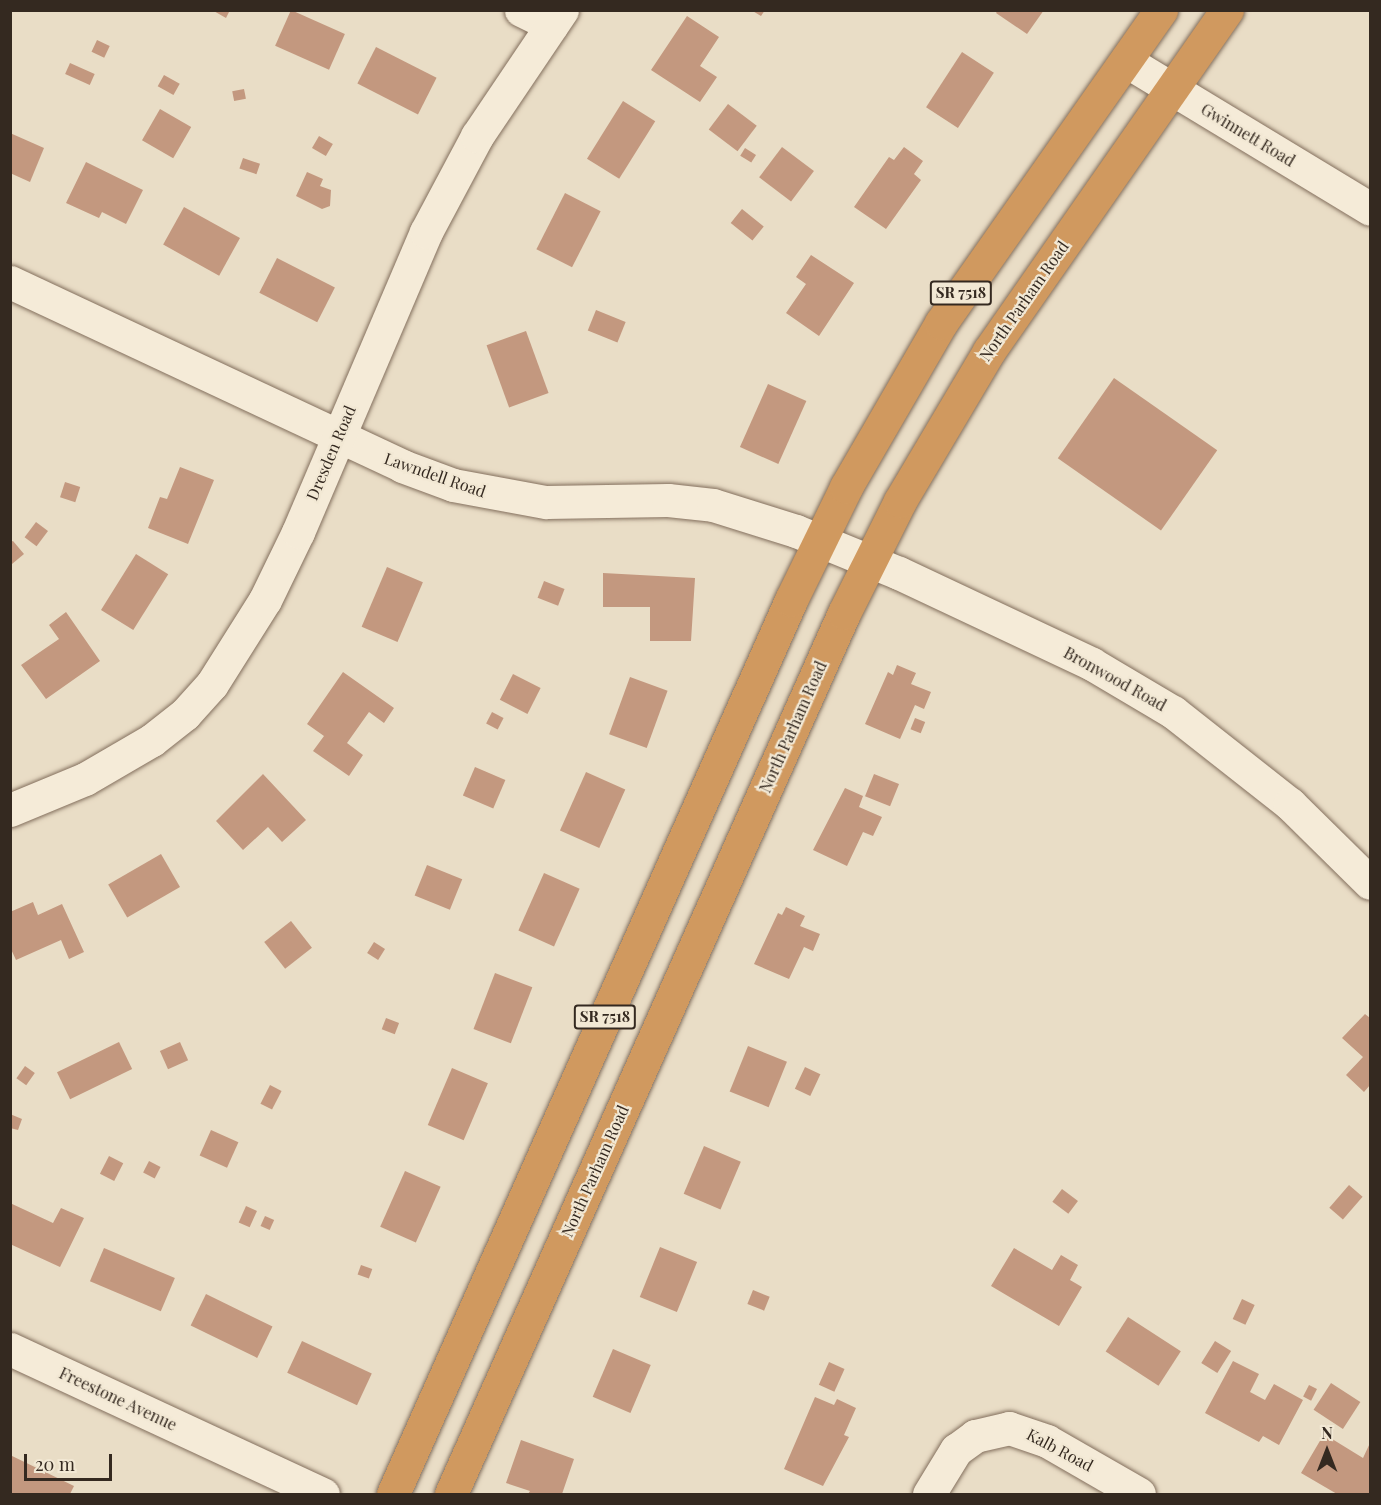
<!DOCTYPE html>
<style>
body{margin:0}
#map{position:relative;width:1381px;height:1505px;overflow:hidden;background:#e9ddc6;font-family:"Playfair Display",serif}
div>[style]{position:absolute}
.building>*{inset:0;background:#c3987f;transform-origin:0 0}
.roads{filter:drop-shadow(0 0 2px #836f5d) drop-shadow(0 0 2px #836f5d)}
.minor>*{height:33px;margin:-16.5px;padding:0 16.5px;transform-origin:16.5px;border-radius:16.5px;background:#f5ebd8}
.highway>*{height:33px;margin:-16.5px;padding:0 16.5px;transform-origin:16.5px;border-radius:16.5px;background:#d0995f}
span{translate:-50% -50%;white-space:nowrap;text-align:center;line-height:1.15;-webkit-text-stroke:4.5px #f2e8d4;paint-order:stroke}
.shield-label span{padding:2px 4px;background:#f2e8d4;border:2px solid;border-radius:4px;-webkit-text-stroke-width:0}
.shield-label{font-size:15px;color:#342920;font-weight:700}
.street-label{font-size:16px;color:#342920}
.frame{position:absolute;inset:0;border:12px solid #342920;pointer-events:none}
.north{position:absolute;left:1297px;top:1421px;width:60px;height:60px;-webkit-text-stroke:4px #f2e8d4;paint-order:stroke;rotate:0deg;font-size:16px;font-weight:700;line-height:24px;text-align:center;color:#342920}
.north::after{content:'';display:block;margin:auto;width:21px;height:27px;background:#342920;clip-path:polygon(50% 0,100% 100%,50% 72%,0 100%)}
.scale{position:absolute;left:24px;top:1454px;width:88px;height:27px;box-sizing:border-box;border:3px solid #342920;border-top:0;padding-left:8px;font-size:18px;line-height:21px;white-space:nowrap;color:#342920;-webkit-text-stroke:4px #f2e8d4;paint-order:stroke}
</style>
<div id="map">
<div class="building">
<i style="clip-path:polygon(212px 10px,230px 10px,226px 18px)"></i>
<i style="left:291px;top:10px;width:59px;height:39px;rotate:24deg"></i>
<i style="clip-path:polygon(751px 10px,765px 10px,761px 16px)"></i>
<i style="clip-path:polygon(998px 10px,1044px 10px,1027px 34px,996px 13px)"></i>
<i style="clip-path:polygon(687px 16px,719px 37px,700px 66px,717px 77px,700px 102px,651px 70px)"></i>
<i style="left:97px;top:40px;width:14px;height:13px;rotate:25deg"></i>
<i style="left:376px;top:47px;width:68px;height:41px;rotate:27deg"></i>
<i style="left:962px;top:52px;width:38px;height:66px;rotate:33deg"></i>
<i style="left:70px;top:63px;width:27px;height:12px;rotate:24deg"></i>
<i style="left:164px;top:75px;width:18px;height:13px;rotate:29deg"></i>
<i style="left:244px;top:89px;width:10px;height:12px;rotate:79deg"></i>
<i style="left:623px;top:101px;width:38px;height:68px;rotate:32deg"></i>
<i style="left:728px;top:104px;width:36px;height:32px;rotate:37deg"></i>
<i style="left:160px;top:109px;width:36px;height:36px;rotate:30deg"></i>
<i style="clip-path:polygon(10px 133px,44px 148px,30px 182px,10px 173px)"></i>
<i style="left:319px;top:136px;width:16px;height:14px;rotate:30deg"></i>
<i style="left:782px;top:147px;width:40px;height:38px;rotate:37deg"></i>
<i style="clip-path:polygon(904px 147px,923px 161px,914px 174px,921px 180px,886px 229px,854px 207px,889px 157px,894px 160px)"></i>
<i style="left:745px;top:148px;width:13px;height:9px;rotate:32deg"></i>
<i style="left:243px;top:158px;width:18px;height:11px;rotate:19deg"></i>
<i style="clip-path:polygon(86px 162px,143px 190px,126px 224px,102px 212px,99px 218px,66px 203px)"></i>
<i style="clip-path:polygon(307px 172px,323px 179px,320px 186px,331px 190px,330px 206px,322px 209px,296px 196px)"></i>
<i style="left:565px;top:193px;width:40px;height:63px;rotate:27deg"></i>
<i style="left:184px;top:207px;width:64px;height:43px;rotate:29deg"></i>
<i style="left:742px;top:209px;width:28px;height:18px;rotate:39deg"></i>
<i style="clip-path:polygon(811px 255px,854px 283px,819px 336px,786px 313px,806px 284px,796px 277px)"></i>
<i style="left:277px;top:258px;width:65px;height:39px;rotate:27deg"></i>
<i style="left:596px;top:310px;width:32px;height:22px;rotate:22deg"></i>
<i style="left:526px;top:331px;width:66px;height:42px;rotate:70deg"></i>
<i style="left:1114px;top:378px;width:126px;height:98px;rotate:35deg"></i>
<i style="left:768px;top:384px;width:42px;height:69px;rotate:24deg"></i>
<i style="clip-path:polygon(180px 467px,214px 480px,188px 544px,148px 528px,160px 497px,167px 499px)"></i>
<i style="left:65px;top:482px;width:16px;height:16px;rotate:18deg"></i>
<i style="left:36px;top:522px;width:15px;height:19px;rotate:37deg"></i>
<i style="clip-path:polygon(13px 541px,24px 554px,12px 564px,10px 542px)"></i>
<i style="left:136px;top:554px;width:38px;height:66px;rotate:32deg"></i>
<i style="left:387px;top:567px;width:39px;height:65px;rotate:23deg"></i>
<i style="clip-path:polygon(603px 573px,695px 578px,691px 641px,650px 641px,650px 607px,603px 607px)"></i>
<i style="left:544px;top:581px;width:22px;height:18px;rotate:21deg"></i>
<i style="clip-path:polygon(66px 612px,100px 661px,46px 699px,21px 665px,59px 639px,49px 625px)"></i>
<i style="clip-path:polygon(897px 665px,916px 673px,911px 684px,931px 692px,924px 709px,915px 705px,900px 739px,865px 724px,888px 672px,893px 675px)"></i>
<i style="clip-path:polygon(343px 672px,394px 708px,384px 723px,369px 712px,347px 743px,363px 755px,349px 776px,313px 751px,324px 736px,307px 724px)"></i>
<i style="left:513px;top:674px;width:31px;height:29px;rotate:27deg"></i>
<i style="left:630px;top:677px;width:40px;height:61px;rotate:20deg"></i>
<i style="left:492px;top:712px;width:13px;height:13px;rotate:27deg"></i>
<i style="left:915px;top:718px;width:11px;height:12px;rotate:22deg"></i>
<i style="left:475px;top:767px;width:33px;height:31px;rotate:23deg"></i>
<i style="left:586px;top:772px;width:43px;height:64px;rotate:24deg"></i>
<i style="clip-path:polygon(263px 774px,306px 820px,282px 842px,268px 827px,243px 850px,216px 821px)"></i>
<i style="left:874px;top:774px;width:27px;height:24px;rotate:22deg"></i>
<i style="clip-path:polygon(845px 788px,863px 796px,859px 807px,882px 817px,873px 836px,863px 832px,847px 866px,813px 850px)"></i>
<i style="left:161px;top:854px;width:38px;height:61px;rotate:60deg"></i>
<i style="left:427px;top:865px;width:38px;height:33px;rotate:22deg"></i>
<i style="left:544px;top:873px;width:39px;height:63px;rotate:24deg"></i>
<i style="clip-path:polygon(33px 902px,38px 915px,62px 904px,84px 952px,69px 959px,61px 940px,16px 960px,10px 947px,10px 912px)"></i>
<i style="clip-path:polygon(786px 907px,805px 916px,800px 926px,820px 934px,813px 951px,804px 947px,789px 979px,754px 964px,778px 913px,782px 915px)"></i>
<i style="left:291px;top:921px;width:34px;height:34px;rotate:52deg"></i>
<i style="left:374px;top:942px;width:13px;height:13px;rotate:32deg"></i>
<i style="left:495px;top:973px;width:40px;height:60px;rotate:21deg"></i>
<i style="clip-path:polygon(1365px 1014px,1370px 1018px,1370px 1085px,1364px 1092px,1346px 1075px,1363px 1057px,1342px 1038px)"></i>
<i style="left:386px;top:1018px;width:14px;height:12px;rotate:21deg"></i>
<i style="left:119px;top:1042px;width:30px;height:69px;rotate:64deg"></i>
<i style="left:180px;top:1042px;width:20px;height:22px;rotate:66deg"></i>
<i style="left:748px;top:1046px;width:42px;height:49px;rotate:22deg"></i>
<i style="left:25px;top:1066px;width:12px;height:15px;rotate:35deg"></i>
<i style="left:805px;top:1067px;width:17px;height:24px;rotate:25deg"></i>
<i style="left:452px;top:1068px;width:39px;height:62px;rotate:23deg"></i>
<i style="left:270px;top:1085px;width:13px;height:21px;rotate:27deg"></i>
<i style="clip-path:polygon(10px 1114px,22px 1119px,18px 1130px,10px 1128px)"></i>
<i style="left:211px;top:1130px;width:30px;height:28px;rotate:24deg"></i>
<i style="left:704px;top:1146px;width:40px;height:52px;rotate:23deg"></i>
<i style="left:109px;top:1156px;width:16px;height:20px;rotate:27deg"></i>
<i style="left:149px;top:1161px;width:13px;height:13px;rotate:27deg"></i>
<i style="left:405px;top:1171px;width:39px;height:61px;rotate:24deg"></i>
<i style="left:1349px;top:1185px;width:18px;height:30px;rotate:41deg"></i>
<i style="left:1062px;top:1189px;width:20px;height:16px;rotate:37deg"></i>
<i style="clip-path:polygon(10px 1203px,53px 1223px,61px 1208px,84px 1218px,60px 1267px,10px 1244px)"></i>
<i style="left:246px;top:1206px;width:12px;height:18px;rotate:24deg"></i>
<i style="left:265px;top:1216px;width:10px;height:11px;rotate:24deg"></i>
<i style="left:660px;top:1247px;width:40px;height:54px;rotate:22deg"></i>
<i style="left:104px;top:1248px;width:77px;height:36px;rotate:23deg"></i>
<i style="clip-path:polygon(1014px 1248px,1052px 1270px,1061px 1255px,1078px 1265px,1070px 1280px,1082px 1287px,1059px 1326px,991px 1286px)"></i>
<i style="left:361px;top:1265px;width:12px;height:10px;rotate:20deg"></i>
<i style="left:753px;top:1290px;width:18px;height:15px;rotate:22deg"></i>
<i style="left:206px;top:1294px;width:74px;height:35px;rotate:26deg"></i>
<i style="left:1242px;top:1299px;width:14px;height:22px;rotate:25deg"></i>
<i style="left:1128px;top:1317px;width:63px;height:41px;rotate:33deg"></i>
<i style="left:302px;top:1341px;width:77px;height:35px;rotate:25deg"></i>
<i style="left:1215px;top:1341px;width:19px;height:26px;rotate:32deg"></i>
<i style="left:613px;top:1349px;width:41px;height:52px;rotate:23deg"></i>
<i style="clip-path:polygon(1233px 1361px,1259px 1374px,1250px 1392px,1265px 1400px,1274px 1384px,1303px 1400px,1279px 1445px,1263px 1436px,1259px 1442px,1205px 1413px)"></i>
<i style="left:829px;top:1362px;width:17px;height:25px;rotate:24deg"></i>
<i style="left:1331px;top:1383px;width:35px;height:32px;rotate:33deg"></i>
<i style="left:1309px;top:1385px;width:9px;height:13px;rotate:27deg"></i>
<i style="clip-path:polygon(815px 1397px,834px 1405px,837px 1399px,856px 1408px,844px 1435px,849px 1437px,823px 1486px,784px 1469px)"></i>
<i style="clip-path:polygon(1324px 1434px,1363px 1458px,1370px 1443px,1370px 1494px,1337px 1494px,1301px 1473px)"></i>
<i style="clip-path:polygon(521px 1440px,574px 1459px,562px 1494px,528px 1494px,530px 1491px,506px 1483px)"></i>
<i style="clip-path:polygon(10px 1455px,74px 1486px,70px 1494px,10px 1494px)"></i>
</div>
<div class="roads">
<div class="minor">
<i style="left:521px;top:10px;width:34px;rotate:26deg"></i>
<i style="left:1126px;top:61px;width:285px;rotate:31.2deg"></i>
<i style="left:10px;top:282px;width:433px;rotate:25.1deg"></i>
<i style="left:402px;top:466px;width:54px;rotate:20.4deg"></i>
<i style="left:453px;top:485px;width:95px;rotate:10.4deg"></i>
<i style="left:546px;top:502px;width:122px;rotate:-0.9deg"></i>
<i style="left:668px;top:500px;width:45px;rotate:6.3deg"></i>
<i style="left:713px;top:505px;width:87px;rotate:17.4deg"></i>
<i style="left:796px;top:531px;width:111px;rotate:22.2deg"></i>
<i style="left:899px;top:573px;width:213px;rotate:25.2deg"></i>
<i style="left:1092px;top:664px;width:94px;rotate:30.7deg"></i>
<i style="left:1173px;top:712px;width:149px;rotate:38.2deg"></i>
<i style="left:1290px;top:804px;width:112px;rotate:44.6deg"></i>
<i style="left:10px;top:810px;width:81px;rotate:-22.5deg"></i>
<i style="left:85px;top:779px;width:78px;rotate:-30.2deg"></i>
<i style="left:152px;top:740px;width:42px;rotate:-38.2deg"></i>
<i style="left:185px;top:714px;width:40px;rotate:-48deg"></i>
<i style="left:212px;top:684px;width:99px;rotate:-57.8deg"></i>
<i style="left:265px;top:600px;width:76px;rotate:-64.1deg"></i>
<i style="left:298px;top:532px;width:326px;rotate:-66.9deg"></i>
<i style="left:426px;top:232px;width:109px;rotate:-62deg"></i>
<i style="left:477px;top:136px;width:152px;rotate:-56deg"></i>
<i style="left:10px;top:1349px;width:345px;rotate:24.9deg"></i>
<i style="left:929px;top:1494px;width:52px;rotate:-58.5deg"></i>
<i style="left:956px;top:1450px;width:24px;rotate:-36deg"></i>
<i style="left:975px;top:1436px;width:35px;rotate:-13deg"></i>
<i style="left:1009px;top:1428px;width:40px;rotate:18.9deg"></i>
<i style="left:1047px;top:1441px;width:106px;rotate:29.9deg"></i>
</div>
<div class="highway">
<i style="left:393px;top:1494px;width:979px;rotate:-66deg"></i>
<i style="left:791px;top:600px;width:126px;rotate:-64deg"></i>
<i style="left:846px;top:487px;width:190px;rotate:-59.9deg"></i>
<i style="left:941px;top:323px;width:383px;rotate:-54.9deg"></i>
<i style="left:451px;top:1494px;width:965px;rotate:-65.96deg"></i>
<i style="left:844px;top:613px;width:125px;rotate:-63.4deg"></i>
<i style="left:900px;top:501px;width:174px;rotate:-59.3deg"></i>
<i style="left:989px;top:351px;width:416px;rotate:-55.1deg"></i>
</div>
</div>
<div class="shield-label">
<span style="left:961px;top:293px">SR 7518</span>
<span style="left:605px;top:1017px">SR 7518</span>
</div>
<div class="street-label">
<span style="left:1248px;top:135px;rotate:31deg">Gwinnett Road</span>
<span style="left:1024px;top:301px;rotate:-55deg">North Parham Road</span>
<span style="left:331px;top:453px;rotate:-67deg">Dresden Road</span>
<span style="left:435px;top:475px;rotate:19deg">Lawndell Road</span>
<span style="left:1115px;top:679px;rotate:29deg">Bronwood Road</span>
<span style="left:793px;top:727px;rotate:-66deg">North Parham Road</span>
<span style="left:595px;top:1171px;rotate:-66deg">North Parham Road</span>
<span style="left:118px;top:1399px;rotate:25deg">Freestone Avenue</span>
<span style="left:1060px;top:1450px;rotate:28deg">Kalb Road</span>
</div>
<div class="frame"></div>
<div class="north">N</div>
<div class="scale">20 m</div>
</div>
